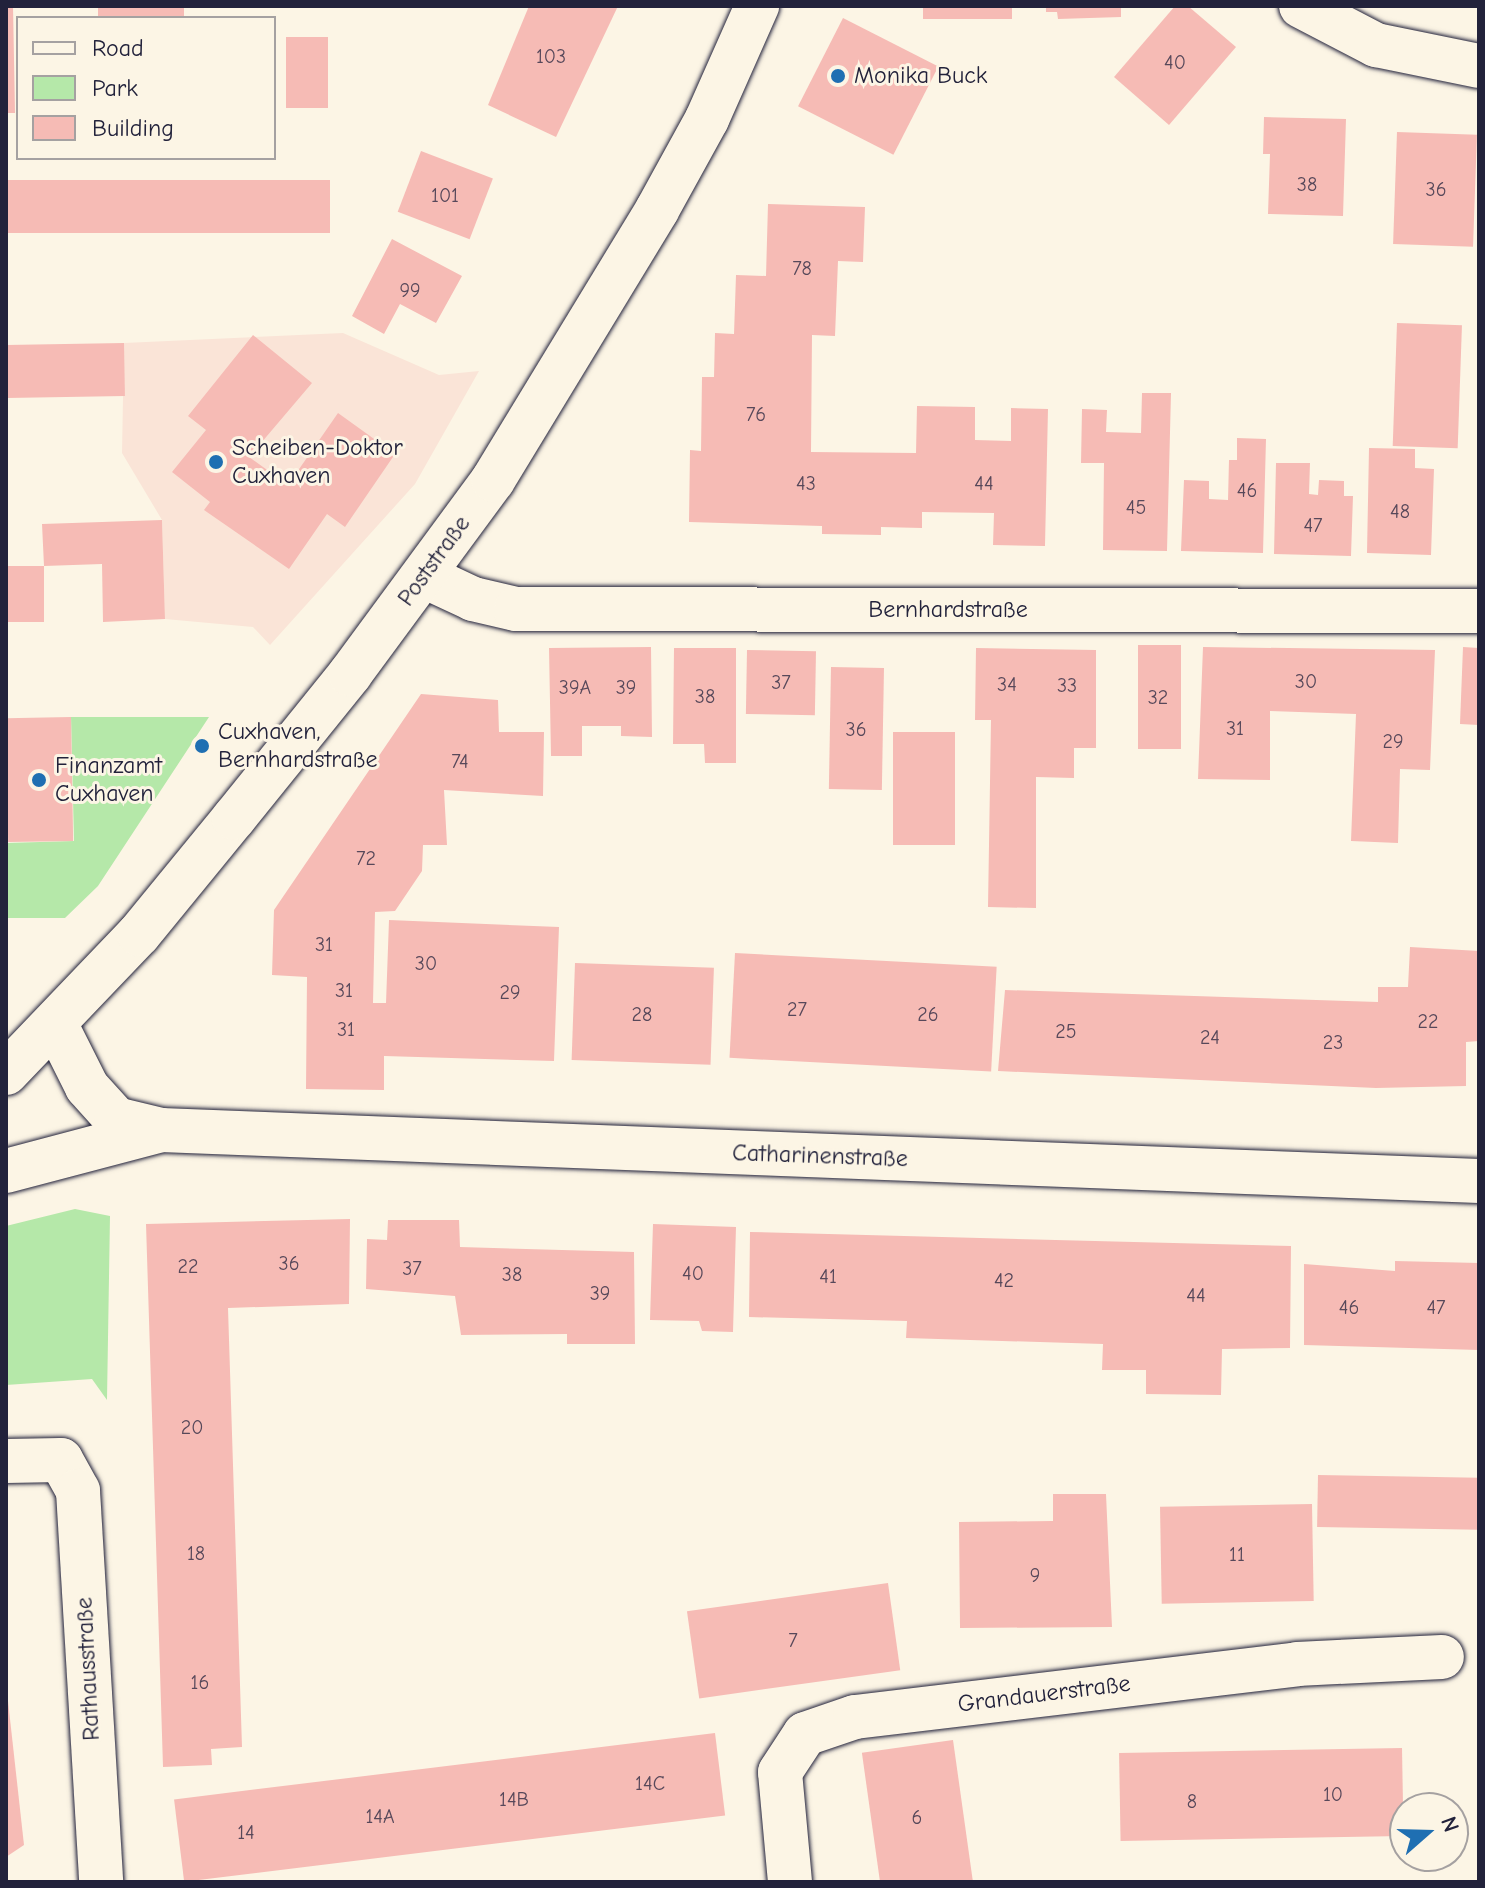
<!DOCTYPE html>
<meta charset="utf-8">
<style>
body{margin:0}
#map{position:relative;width:1485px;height:1888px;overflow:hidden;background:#fcf5e5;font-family:"Comic Neue",sans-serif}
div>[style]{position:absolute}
.built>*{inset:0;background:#fae4d7}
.green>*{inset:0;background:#b5e8a9}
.building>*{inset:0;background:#f6bbb5;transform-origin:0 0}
.roads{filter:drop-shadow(0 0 2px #22223b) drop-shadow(0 0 2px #22223b)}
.minor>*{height:44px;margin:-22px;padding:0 22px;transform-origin:22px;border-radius:22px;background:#fcf5e5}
.dots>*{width:22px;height:22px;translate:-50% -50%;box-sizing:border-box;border:4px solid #fcf5e5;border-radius:50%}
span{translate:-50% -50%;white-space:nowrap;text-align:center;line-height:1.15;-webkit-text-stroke:6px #fcf5e5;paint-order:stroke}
.number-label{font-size:20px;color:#57485a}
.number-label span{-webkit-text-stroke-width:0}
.poi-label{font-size:24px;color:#22223b}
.left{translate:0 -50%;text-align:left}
.street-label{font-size:24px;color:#22223b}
.frame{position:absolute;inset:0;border:8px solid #22223b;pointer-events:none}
.legend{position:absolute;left:16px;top:16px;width:260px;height:144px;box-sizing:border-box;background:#fcf5e5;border:2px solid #a5a1a1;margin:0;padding:10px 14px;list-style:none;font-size:24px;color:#22223b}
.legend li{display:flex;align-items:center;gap:16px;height:40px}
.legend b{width:40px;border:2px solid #a5a1a1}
.north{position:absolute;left:1389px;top:1792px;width:80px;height:80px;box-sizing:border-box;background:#fcf5e5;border:2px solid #a5a1a1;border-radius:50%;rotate:70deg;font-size:22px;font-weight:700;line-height:32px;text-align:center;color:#22223b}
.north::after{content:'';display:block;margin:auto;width:28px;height:36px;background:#1f6fb2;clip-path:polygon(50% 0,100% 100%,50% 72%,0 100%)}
</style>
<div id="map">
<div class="built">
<i style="clip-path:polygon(343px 333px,439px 375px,479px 371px,415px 484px,270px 645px,253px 627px,165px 619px,162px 520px,122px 453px,124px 343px)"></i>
</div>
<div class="green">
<i style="clip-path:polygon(71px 717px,209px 717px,98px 886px,65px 918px,6px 918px,6px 843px,74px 841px)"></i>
<i style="clip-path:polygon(75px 1209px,110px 1216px,107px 1400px,92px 1379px,6px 1385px,6px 1226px)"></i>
</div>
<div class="building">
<i style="clip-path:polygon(6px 6px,13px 6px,15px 113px,6px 113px)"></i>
<i style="left:98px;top:6px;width:86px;height:12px"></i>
<i style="clip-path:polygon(529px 6px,618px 6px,556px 137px,488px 105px)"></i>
<i style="left:923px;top:6px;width:89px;height:13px"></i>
<i style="clip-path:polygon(1046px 6px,1121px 6px,1121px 17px,1058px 19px,1057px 12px,1046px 12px)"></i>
<i style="clip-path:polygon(1175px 6px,1188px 6px,1236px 47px,1169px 125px,1114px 77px)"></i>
<i style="left:843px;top:18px;width:107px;height:99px;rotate:27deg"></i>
<i style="left:286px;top:37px;width:42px;height:71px"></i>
<i style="clip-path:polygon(1264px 117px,1346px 119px,1343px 216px,1268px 214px,1270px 154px,1263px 154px)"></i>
<i style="left:1397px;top:132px;width:80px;height:112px;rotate:2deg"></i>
<i style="left:421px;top:151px;width:77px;height:65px;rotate:21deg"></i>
<i style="left:330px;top:180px;width:53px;height:324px;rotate:90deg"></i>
<i style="clip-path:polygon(768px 204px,865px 207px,863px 262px,838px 261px,835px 336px,812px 335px,811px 452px,916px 453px,917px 406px,975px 407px,975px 440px,1011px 441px,1011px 408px,1048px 409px,1045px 546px,993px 545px,994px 513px,922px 512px,922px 528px,881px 527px,881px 535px,822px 534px,822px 526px,689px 522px,690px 450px,701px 451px,702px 377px,714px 377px,715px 333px,734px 334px,736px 275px,766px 276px)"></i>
<i style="clip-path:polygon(392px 239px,462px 276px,436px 323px,400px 304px,384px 334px,352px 316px)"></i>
<i style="left:1397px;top:323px;width:65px;height:123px;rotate:2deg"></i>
<i style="clip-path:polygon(253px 335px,312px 383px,249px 457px,288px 485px,338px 413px,395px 454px,345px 527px,327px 514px,289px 569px,204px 510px,210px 502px,172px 472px,206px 430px,188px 416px)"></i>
<i style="left:124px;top:343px;width:53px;height:118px;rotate:89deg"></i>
<i style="clip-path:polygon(1142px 393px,1171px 393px,1167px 551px,1103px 550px,1104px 463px,1081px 463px,1082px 409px,1107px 410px,1106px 432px,1141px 433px)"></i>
<i style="clip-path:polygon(1237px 438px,1266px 439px,1263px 553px,1181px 551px,1184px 480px,1209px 481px,1209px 499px,1228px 500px,1229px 460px,1237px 460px)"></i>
<i style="clip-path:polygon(1369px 448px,1415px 449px,1415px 468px,1434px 469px,1431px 555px,1367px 553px)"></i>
<i style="clip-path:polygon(1276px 463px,1310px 463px,1309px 494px,1318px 495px,1319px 480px,1344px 481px,1344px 496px,1353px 496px,1351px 556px,1274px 554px)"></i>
<i style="clip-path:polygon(162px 520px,165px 619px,103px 622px,102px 564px,44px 566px,42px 524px)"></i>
<i style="left:6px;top:566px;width:38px;height:56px"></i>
<i style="left:1138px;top:645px;width:43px;height:104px"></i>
<i style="clip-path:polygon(651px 647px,652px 737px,621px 736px,621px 726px,582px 726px,582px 756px,551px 756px,549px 648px)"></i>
<i style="clip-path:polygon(1203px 647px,1435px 650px,1430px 770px,1400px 769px,1398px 843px,1351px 841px,1356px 714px,1270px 711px,1270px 780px,1198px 779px)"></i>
<i style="clip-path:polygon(1463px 647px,1479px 648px,1479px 725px,1460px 724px)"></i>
<i style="clip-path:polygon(674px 648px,736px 648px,736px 763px,705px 763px,704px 744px,673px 744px)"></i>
<i style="clip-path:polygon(976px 648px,1096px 650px,1096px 748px,1074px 748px,1074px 778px,1036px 777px,1036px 908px,988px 907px,991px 720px,975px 720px)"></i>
<i style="left:747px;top:650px;width:69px;height:64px;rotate:1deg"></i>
<i style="left:831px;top:667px;width:53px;height:122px;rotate:1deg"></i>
<i style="clip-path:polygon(421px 694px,498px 700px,499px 732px,544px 732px,543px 796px,444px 790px,447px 845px,423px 845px,422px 871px,395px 911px,375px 912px,373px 1003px,386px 1003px,389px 920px,559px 927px,554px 1061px,384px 1056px,384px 1090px,306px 1089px,307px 977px,272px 975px,274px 910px)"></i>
<i style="left:71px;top:717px;width:124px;height:65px;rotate:89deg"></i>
<i style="left:893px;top:732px;width:62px;height:113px"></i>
<i style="clip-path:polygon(1410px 947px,1479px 951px,1479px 1041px,1466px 1042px,1466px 1086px,1376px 1088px,998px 1071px,1005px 990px,1378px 1002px,1378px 987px,1408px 987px)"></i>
<i style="left:735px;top:953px;width:262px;height:105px;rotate:3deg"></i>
<i style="left:575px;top:963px;width:139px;height:97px;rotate:2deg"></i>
<i style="clip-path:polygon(350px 1219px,349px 1304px,228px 1308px,242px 1747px,211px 1749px,212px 1765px,163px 1767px,146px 1224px)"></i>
<i style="clip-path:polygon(388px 1220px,459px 1220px,460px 1247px,634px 1252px,635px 1344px,567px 1344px,567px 1334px,461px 1335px,455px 1296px,366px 1289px,367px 1239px,387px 1240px)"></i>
<i style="clip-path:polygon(653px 1224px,736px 1227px,733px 1332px,702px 1331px,699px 1321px,650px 1320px)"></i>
<i style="clip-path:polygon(750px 1232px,1291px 1246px,1290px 1348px,1222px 1349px,1221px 1395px,1146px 1394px,1146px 1370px,1102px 1370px,1103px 1344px,906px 1338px,907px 1321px,749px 1317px)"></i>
<i style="clip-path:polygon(1395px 1261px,1479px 1263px,1479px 1350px,1304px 1345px,1304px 1264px,1395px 1271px)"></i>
<i style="left:1318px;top:1475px;width:161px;height:52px;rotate:1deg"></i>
<i style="clip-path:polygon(1053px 1494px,1106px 1494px,1112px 1627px,960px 1628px,959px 1522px,1053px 1521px)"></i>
<i style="left:1312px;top:1504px;width:97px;height:152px;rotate:89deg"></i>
<i style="left:888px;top:1583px;width:88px;height:203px;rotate:82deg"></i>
<i style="clip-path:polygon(6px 1683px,24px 1845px,6px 1857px)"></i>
<i style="left:715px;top:1733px;width:83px;height:545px;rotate:83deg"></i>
<i style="left:953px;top:1740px;width:143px;height:92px;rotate:82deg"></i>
<i style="left:1402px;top:1748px;width:88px;height:283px;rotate:89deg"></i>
</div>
<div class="roads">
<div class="minor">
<i style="left:1301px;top:6px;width:85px;rotate:27.5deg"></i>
<i style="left:1376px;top:45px;width:105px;rotate:11.5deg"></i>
<i style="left:424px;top:576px;width:54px;rotate:25.1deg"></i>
<i style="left:473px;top:599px;width:44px;rotate:13.1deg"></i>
<i style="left:516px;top:609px;width:963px;rotate:0.12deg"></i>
<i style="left:56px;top:1025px;width:69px;rotate:63.4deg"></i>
<i style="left:87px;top:1087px;width:43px;rotate:47.8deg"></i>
<i style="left:116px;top:1119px;width:46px;rotate:13.7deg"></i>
<i style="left:161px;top:1130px;width:1319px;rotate:2.22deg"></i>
<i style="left:6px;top:1073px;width:192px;rotate:-46.3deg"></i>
<i style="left:139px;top:934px;width:150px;rotate:-50.7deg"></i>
<i style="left:234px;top:818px;width:185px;rotate:-51.1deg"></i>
<i style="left:350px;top:674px;width:241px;rotate:-53.6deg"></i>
<i style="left:493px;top:480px;width:316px;rotate:-58.7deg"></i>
<i style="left:657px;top:210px;width:104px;rotate:-61.2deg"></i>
<i style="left:707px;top:119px;width:124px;rotate:-66.1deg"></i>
<i style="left:6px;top:1171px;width:160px;rotate:-14.8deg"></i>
<i style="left:6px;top:1461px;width:55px;rotate:-1deg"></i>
<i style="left:61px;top:1460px;width:35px;rotate:61deg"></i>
<i style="left:78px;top:1491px;width:392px;rotate:86.6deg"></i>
<i style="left:790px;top:1882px;width:110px;rotate:-95.2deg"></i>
<i style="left:780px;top:1772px;width:45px;rotate:-56.7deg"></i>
<i style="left:805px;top:1734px;width:53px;rotate:-18.8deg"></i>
<i style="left:855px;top:1717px;width:445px;rotate:-6.8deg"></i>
<i style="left:1297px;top:1664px;width:145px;rotate:-2.8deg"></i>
</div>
</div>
<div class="dots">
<i style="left:838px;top:76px;background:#1f6fb2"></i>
<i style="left:216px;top:462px;background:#1f6fb2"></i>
<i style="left:202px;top:746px;background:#1f6fb2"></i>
<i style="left:39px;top:780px;background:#1f6fb2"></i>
</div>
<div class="number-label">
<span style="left:551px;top:56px">103</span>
<span style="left:1175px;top:62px">40</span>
<span style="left:1307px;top:184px">38</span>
<span style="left:1436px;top:189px">36</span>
<span style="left:445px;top:195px">101</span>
<span style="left:802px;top:268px">78</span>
<span style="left:410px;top:290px">99</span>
<span style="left:756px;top:414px">76</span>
<span style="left:806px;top:483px">43</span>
<span style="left:984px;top:483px">44</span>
<span style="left:1247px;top:490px">46</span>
<span style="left:1136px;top:507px">45</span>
<span style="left:1400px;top:511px">48</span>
<span style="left:1313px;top:525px">47</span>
<span style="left:1306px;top:681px">30</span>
<span style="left:781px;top:682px">37</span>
<span style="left:1007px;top:684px">34</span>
<span style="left:1067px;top:685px">33</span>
<span style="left:575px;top:687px">39A</span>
<span style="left:626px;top:687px">39</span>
<span style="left:705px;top:696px">38</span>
<span style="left:1158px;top:697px">32</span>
<span style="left:1235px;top:728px">31</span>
<span style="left:856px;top:729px">36</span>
<span style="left:1393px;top:741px">29</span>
<span style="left:460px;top:761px">74</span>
<span style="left:366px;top:858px">72</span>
<span style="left:324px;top:944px">31</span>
<span style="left:426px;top:963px">30</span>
<span style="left:344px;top:990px">31</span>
<span style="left:510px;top:992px">29</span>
<span style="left:797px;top:1009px">27</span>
<span style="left:642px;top:1014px">28</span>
<span style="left:928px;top:1014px">26</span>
<span style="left:1428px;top:1021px">22</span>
<span style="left:346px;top:1029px">31</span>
<span style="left:1066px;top:1031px">25</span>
<span style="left:1210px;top:1037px">24</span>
<span style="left:1333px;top:1042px">23</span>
<span style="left:289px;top:1263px">36</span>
<span style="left:188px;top:1266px">22</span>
<span style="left:412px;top:1268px">37</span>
<span style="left:693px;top:1273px">40</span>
<span style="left:512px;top:1274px">38</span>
<span style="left:828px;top:1276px">41</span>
<span style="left:1004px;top:1280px">42</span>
<span style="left:600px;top:1293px">39</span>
<span style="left:1196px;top:1295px">44</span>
<span style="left:1349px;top:1307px">46</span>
<span style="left:1436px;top:1307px">47</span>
<span style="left:192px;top:1427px">20</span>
<span style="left:196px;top:1553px">18</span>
<span style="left:1237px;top:1554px">11</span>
<span style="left:1035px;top:1575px">9</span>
<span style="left:793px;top:1640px">7</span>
<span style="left:200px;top:1682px">16</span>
<span style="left:650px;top:1783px">14C</span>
<span style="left:1333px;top:1794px">10</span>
<span style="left:514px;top:1799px">14B</span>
<span style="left:1192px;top:1801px">8</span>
<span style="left:380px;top:1816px">14A</span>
<span style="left:917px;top:1817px">6</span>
<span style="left:246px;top:1832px">14</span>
</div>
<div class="poi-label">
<span class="left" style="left:854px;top:76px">Monika Buck</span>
<span class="left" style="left:232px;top:462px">Scheiben-Doktor<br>Cuxhaven</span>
<span class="left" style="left:218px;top:746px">Cuxhaven,<br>Bernhardstraße</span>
<span class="left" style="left:55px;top:780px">Finanzamt<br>Cuxhaven</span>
</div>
<div class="street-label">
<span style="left:434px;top:561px;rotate:-54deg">Poststraße</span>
<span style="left:948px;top:610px">Bernhardstraße</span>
<span style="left:820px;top:1156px;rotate:2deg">Catharinenstraße</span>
<span style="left:88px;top:1669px;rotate:-93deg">Rathausstraße</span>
<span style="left:1044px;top:1694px;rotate:-7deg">Grandauerstraße</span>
</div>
<div class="frame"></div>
<ul class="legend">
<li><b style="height:10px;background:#fcf5e5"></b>Road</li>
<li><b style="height:22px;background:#b5e8a9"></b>Park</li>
<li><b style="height:22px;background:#f6bbb5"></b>Building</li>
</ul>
<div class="north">N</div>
</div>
